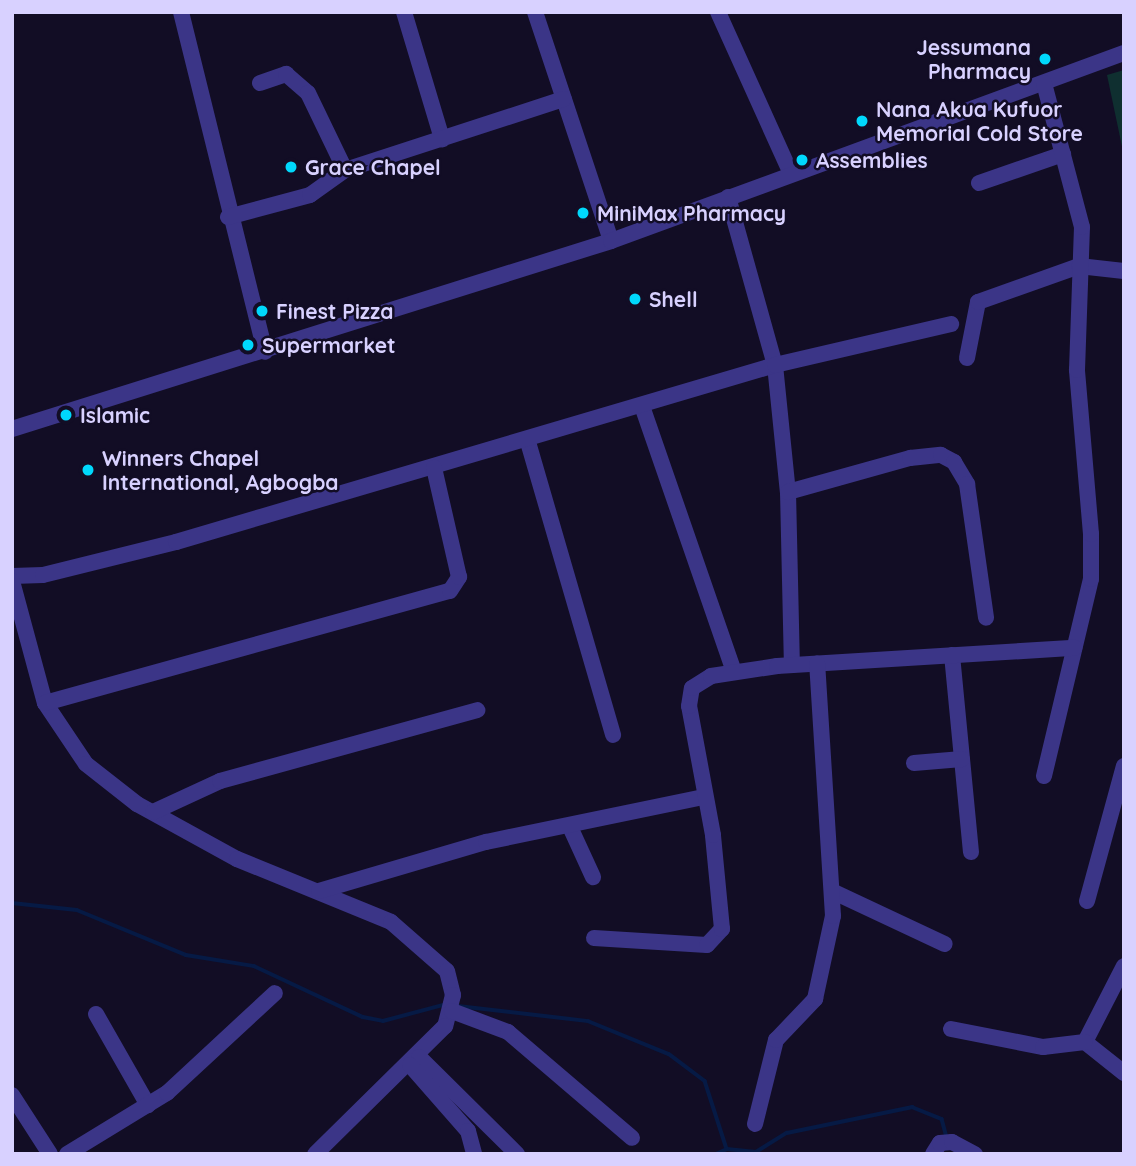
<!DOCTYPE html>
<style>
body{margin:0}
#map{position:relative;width:1136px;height:1166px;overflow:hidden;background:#120d25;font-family:Quicksand,sans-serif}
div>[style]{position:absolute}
.green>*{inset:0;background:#0f2f30}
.stream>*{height:3.5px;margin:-1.75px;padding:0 1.75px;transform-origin:1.75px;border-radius:1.75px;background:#061a45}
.minor>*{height:16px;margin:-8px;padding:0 8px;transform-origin:8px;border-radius:8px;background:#3b3587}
.dots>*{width:19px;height:19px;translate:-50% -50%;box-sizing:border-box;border:4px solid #120d25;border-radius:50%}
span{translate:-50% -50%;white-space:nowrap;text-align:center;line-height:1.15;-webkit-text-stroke:5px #120d25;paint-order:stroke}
.poi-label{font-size:21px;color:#d8d1ff;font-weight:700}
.right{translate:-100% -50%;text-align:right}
.left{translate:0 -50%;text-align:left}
.frame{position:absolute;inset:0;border:14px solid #d8d1ff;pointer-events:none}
</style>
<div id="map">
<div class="green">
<i style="clip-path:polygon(1124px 70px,1124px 156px,1107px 75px)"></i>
</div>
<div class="stream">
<i style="left:12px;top:903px;width:65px;rotate:6.1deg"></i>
<i style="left:77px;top:910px;width:118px;rotate:22.4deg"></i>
<i style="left:186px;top:955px;width:69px;rotate:9.2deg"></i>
<i style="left:254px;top:966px;width:120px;rotate:25.1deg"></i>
<i style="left:363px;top:1017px;width:20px;rotate:11deg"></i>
<i style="left:383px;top:1021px;width:66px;rotate:-14.9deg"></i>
<i style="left:458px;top:1006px;width:131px;rotate:6.6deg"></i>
<i style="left:588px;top:1021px;width:87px;rotate:22.2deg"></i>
<i style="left:669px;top:1054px;width:45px;rotate:36.9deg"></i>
<i style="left:705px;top:1081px;width:71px;rotate:72.1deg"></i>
<i style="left:727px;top:1149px;width:29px;rotate:6deg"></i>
<i style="left:756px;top:1152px;width:36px;rotate:-32deg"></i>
<i style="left:787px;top:1133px;width:128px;rotate:-11.7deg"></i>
<i style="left:912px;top:1107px;width:32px;rotate:22deg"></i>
<i style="left:942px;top:1119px;width:20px;rotate:75deg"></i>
<i style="left:716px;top:1154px;width:12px;rotate:-24deg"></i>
</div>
<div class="minor">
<i style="left:181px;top:12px;width:350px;rotate:76.1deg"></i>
<i style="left:404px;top:12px;width:133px;rotate:73.3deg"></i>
<i style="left:535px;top:12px;width:241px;rotate:71.6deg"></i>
<i style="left:718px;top:12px;width:178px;rotate:65.7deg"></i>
<i style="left:260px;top:83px;width:28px;rotate:-19deg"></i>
<i style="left:286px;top:74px;width:29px;rotate:41deg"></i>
<i style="left:308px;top:93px;width:85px;rotate:64.3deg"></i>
<i style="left:979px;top:183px;width:89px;rotate:-19deg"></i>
<i style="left:728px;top:197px;width:174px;rotate:74.4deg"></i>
<i style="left:775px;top:365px;width:128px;rotate:84.2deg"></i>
<i style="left:788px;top:492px;width:173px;rotate:88.7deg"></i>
<i style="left:228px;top:217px;width:85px;rotate:-15deg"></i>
<i style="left:310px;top:195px;width:43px;rotate:-35.5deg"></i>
<i style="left:345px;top:170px;width:230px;rotate:-18deg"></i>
<i style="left:967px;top:358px;width:57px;rotate:-78.9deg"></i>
<i style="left:978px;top:302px;width:107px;rotate:-19.6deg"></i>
<i style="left:1079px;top:266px;width:45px;rotate:6.3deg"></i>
<i style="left:642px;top:406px;width:281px;rotate:70.9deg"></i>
<i style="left:12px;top:429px;width:628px;rotate:-17.42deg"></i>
<i style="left:611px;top:241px;width:546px;rotate:-20.13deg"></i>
<i style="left:528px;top:442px;width:305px;rotate:73.8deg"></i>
<i style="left:788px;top:492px;width:127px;rotate:-15.6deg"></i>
<i style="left:910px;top:458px;width:31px;rotate:-6deg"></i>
<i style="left:941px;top:455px;width:15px;rotate:28deg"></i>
<i style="left:954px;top:462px;width:26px;rotate:59deg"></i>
<i style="left:967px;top:484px;width:135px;rotate:81.9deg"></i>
<i style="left:12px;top:576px;width:31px;rotate:-2deg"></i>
<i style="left:43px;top:575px;width:137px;rotate:-13.9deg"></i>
<i style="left:176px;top:542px;width:625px;rotate:-16.46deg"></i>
<i style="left:775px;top:365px;width:181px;rotate:-13.1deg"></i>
<i style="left:12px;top:581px;width:126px;rotate:74.9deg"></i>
<i style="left:45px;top:703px;width:73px;rotate:56.1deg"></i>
<i style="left:86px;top:764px;width:65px;rotate:38.1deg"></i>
<i style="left:137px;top:804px;width:114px;rotate:28.8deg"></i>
<i style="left:237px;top:859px;width:166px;rotate:22.2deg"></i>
<i style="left:391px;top:922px;width:74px;rotate:41.2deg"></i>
<i style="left:447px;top:971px;width:25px;rotate:76deg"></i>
<i style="left:453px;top:995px;width:32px;rotate:104deg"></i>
<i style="left:445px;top:1026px;width:182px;rotate:135.4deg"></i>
<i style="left:952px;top:655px;width:198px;rotate:84.5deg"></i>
<i style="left:45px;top:703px;width:420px;rotate:-15.5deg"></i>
<i style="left:450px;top:591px;width:17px;rotate:-57deg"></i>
<i style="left:459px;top:577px;width:112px;rotate:-102.9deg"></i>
<i style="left:914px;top:763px;width:48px;rotate:-4.8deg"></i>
<i style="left:1044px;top:776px;width:203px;rotate:-76.6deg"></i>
<i style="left:1091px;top:579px;width:45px;rotate:-90deg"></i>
<i style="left:1091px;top:534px;width:165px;rotate:-94.9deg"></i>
<i style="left:1077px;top:370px;width:143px;rotate:-88deg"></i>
<i style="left:1082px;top:227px;width:149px;rotate:-104.8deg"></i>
<i style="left:153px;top:812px;width:74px;rotate:-24.8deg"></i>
<i style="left:220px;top:781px;width:267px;rotate:-15.4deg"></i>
<i style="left:571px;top:829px;width:53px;rotate:65.4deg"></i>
<i style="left:319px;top:891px;width:174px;rotate:-16.4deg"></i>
<i style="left:486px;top:842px;width:222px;rotate:-11.7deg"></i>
<i style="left:836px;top:893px;width:120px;rotate:25.1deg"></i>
<i style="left:1087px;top:901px;width:140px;rotate:-74.7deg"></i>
<i style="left:594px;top:938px;width:113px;rotate:3.5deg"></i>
<i style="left:707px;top:945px;width:22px;rotate:-47deg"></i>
<i style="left:722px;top:929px;width:94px;rotate:-95.5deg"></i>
<i style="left:713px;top:835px;width:131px;rotate:-100.5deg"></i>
<i style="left:689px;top:706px;width:18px;rotate:-81deg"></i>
<i style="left:692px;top:688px;width:22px;rotate:-32deg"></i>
<i style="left:711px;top:676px;width:67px;rotate:-8.6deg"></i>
<i style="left:777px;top:666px;width:298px;rotate:-3.5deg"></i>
<i style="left:1124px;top:966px;width:85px;rotate:117.2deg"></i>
<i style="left:1085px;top:1042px;width:50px;rotate:38.5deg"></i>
<i style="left:452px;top:1011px;width:60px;rotate:20.6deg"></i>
<i style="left:508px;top:1032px;width:163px;rotate:40.5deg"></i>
<i style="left:96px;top:1014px;width:105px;rotate:60.3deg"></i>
<i style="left:951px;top:1029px;width:94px;rotate:11.1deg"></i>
<i style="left:1043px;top:1047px;width:42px;rotate:-6.8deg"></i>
<i style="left:419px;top:1057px;width:138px;rotate:44.7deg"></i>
<i style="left:410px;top:1065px;width:88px;rotate:48.7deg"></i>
<i style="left:468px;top:1131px;width:24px;rotate:75deg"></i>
<i style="left:12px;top:1095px;width:70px;rotate:57.2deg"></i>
<i style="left:755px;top:1124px;width:87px;rotate:-76deg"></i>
<i style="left:776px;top:1040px;width:57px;rotate:-46.4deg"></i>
<i style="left:815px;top:999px;width:85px;rotate:-77.8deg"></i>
<i style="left:833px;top:916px;width:253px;rotate:-93.6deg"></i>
<i style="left:67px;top:1154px;width:117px;rotate:-31.4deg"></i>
<i style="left:167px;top:1093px;width:147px;rotate:-42.8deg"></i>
<i style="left:933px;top:1154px;width:13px;rotate:-58deg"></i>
<i style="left:940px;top:1143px;width:12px;rotate:-5deg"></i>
<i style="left:952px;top:1142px;width:26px;rotate:28deg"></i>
</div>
<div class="dots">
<i style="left:1045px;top:59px;background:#00d8fc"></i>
<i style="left:862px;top:121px;background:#00d8fc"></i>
<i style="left:802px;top:160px;background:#00d8fc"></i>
<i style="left:291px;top:167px;background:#00d8fc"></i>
<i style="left:583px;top:213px;background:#00d8fc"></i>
<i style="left:635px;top:299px;background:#00d8fc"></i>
<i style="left:262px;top:311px;background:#00d8fc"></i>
<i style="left:248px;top:345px;background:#00d8fc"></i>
<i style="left:66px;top:415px;background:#00d8fc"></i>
<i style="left:88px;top:470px;background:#00d8fc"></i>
</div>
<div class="poi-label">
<span class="right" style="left:1031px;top:59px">Jessumana<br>Pharmacy</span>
<span class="left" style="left:876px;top:121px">Nana Akua Kufuor<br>Memorial Cold Store</span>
<span class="left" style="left:816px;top:160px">Assemblies</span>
<span class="left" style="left:305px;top:167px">Grace Chapel</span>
<span class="left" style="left:597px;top:213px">MiniMax Pharmacy</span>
<span class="left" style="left:649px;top:299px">Shell</span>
<span class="left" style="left:276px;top:311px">Finest Pizza</span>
<span class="left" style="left:262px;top:345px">Supermarket</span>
<span class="left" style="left:80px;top:415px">Islamic</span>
<span class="left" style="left:102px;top:470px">Winners Chapel<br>International, Agbogba</span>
</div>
<div class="frame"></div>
</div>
